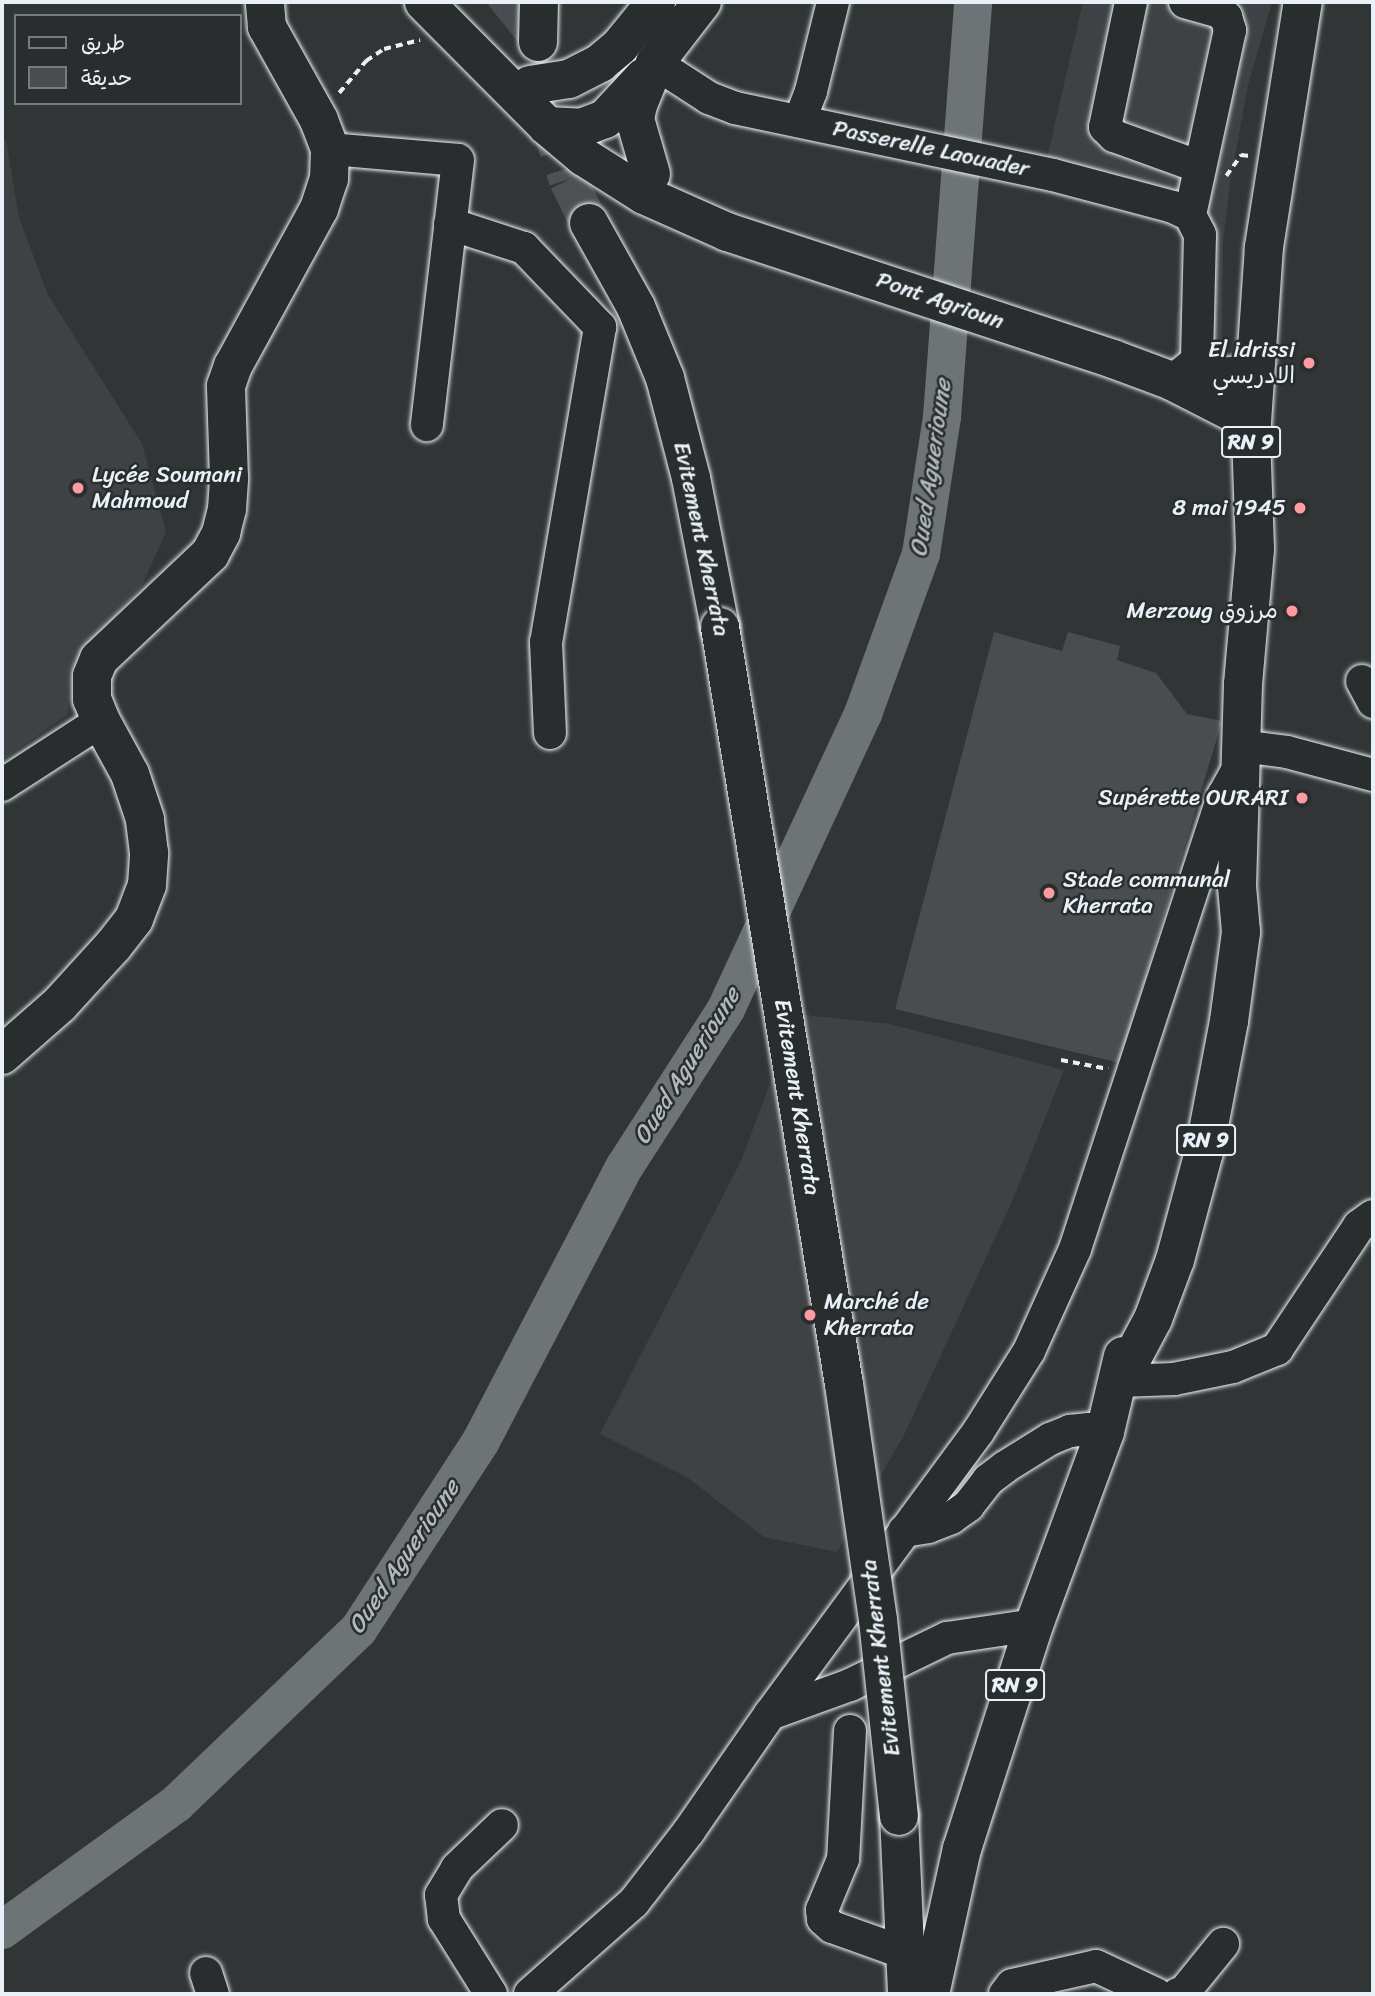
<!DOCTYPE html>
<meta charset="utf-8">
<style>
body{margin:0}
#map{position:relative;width:1375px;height:1996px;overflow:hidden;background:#323536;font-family:Sriracha,"Playpen Sans Arabic",sans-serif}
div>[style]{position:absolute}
.built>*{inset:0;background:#3f4244}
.green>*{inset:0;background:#494d4f}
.river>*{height:38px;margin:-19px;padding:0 19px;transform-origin:19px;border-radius:19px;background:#6e7376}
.major-tunnel>*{height:38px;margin-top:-19px;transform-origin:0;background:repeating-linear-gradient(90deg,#4d5153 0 38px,transparent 0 57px)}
.path>*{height:3.5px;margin-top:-1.75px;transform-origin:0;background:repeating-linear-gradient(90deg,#e8f1f8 0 7px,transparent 0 12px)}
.roads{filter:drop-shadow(0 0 2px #e8f1f8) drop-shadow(0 0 2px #e8f1f8)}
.minor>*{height:32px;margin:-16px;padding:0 16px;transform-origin:16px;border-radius:16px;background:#2a2d2e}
.major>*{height:38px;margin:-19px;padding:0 19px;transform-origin:19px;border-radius:19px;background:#2a2d2e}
.bridges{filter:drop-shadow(0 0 2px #e8f1f8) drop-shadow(0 0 2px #e8f1f8)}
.major-bridge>*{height:38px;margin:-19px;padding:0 19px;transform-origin:19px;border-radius:19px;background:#2a2d2e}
.dots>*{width:19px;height:19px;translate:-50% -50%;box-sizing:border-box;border:4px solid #2a2d2e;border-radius:50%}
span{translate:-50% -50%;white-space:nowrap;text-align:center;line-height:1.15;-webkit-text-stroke:5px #2a2d2e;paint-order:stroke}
.shield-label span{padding:2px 5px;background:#2a2d2e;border:2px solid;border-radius:5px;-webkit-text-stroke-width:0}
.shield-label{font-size:21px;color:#e8f1f8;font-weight:700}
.street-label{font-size:23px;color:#e8f1f8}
.poi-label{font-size:23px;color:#e8f1f8}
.right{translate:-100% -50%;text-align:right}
.left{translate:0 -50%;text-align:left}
.water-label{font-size:24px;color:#b1b8be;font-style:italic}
.frame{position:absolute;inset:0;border:4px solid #e8f1f8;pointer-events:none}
.legend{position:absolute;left:14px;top:14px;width:228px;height:91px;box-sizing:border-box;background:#2a2d2e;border:2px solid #767b7f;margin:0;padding:9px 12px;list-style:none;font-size:21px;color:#e8f1f8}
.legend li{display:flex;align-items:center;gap:14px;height:35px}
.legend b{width:35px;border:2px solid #767b7f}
</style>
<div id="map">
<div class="built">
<i style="clip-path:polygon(1083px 2px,1272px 2px,1248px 85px,1230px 183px,1223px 244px,1222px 367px,1174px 362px,1177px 312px,1189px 303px,1184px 201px,1047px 158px)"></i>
<i style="clip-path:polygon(2px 139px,6px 140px,19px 217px,47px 293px,142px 444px,166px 532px,142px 585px,69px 671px,68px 714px,2px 760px)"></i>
<i style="clip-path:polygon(796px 1014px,890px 1024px,1064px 1070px,1014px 1197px,904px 1435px,837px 1552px,764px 1537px,687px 1477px,600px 1434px,741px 1161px)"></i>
</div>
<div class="green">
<i style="clip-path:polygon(486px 2px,529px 2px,526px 52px)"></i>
<i style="clip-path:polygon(994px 632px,1062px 651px,1068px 632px,1120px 646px,1117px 660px,1156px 673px,1187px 714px,1222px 721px,1120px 1063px,895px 1009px)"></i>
</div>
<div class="river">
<i style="left:2px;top:1930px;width:215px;rotate:-35.9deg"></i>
<i style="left:176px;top:1804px;width:253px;rotate:-43.7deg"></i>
<i style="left:359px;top:1629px;width:224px;rotate:-57deg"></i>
<i style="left:481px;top:1441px;width:310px;rotate:-62.4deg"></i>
<i style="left:625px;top:1166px;width:187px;rotate:-57.2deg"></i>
<i style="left:726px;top:1009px;width:325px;rotate:-65.1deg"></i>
<i style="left:863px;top:714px;width:170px;rotate:-70.1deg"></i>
<i style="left:921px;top:554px;width:139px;rotate:-81.3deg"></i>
<i style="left:942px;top:417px;width:416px;rotate:-85.7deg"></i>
</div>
<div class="major-tunnel">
<i style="left:547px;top:115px;width:68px;rotate:72.1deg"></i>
<i style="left:568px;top:180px;width:48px;rotate:64deg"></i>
</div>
<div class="path">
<i style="left:339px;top:93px;width:42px;rotate:-49.8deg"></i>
<i style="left:366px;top:61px;width:22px;rotate:-34deg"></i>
<i style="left:384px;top:49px;width:37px;rotate:-14deg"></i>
<i style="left:1226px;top:176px;width:26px;rotate:-54deg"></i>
<i style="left:1241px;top:155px;width:9px;rotate:6deg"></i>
<i style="left:1061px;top:1060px;width:48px;rotate:10.8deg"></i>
</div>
<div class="roads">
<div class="minor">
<i style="left:1131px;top:2px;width:128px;rotate:101.7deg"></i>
<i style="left:1105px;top:127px;width:13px;rotate:45deg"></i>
<i style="left:1114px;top:136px;width:91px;rotate:19.8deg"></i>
<i style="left:1185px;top:2px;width:35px;rotate:16deg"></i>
<i style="left:1219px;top:12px;width:9px;rotate:36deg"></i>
<i style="left:1226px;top:17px;width:14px;rotate:73deg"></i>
<i style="left:1230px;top:30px;width:189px;rotate:102.2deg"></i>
<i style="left:655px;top:63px;width:64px;rotate:32.9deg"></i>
<i style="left:709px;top:98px;width:28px;rotate:21deg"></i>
<i style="left:735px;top:108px;width:325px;rotate:11.9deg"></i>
<i style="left:1053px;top:175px;width:124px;rotate:14.9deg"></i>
<i style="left:1173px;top:207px;width:19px;rotate:25deg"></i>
<i style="left:1190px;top:215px;width:22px;rotate:63deg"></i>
<i style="left:1200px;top:235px;width:126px;rotate:91.4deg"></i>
<i style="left:1197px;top:361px;width:32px;rotate:141deg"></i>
<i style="left:800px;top:120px;width:31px;rotate:-69deg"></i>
<i style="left:811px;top:91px;width:92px;rotate:-76.1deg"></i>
<i style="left:330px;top:149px;width:128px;rotate:4.9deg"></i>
<i style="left:458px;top:160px;width:267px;rotate:96.7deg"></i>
<i style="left:450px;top:224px;width:78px;rotate:18deg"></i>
<i style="left:524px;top:248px;width:110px;rotate:46.1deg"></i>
<i style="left:600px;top:327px;width:320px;rotate:99.7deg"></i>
<i style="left:546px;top:642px;width:91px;rotate:87.5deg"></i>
<i style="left:1362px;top:681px;width:24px;rotate:62deg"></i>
<i style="left:1241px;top:746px;width:46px;rotate:7.4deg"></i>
<i style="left:1287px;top:752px;width:89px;rotate:15deg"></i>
<i style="left:2px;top:785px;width:118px;rotate:-32.9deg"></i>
<i style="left:1120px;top:1381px;width:54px;rotate:-2.1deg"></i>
<i style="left:1174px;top:1379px;width:60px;rotate:-11.5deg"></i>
<i style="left:1233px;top:1367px;width:48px;rotate:-22.2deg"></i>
<i style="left:1277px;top:1349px;width:148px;rotate:-56.3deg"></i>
<i style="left:1359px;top:1226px;width:17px;rotate:-36deg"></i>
<i style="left:904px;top:1531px;width:24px;rotate:-9deg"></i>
<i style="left:928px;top:1527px;width:25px;rotate:-21deg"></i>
<i style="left:951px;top:1518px;width:21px;rotate:-35deg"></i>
<i style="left:968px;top:1506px;width:33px;rotate:-52deg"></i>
<i style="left:988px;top:1480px;width:21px;rotate:-37deg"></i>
<i style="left:1005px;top:1467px;width:53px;rotate:-31.9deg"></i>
<i style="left:1050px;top:1439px;width:22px;rotate:-22deg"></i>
<i style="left:1070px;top:1431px;width:19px;rotate:-6deg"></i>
<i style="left:1089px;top:1429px;width:16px;rotate:11deg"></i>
<i style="left:770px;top:1714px;width:85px;rotate:-19.9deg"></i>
<i style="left:850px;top:1685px;width:108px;rotate:-25.9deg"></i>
<i style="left:947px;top:1638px;width:88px;rotate:-8.5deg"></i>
<i style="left:850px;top:1731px;width:128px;rotate:93.1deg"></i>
<i style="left:843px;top:1859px;width:55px;rotate:112.4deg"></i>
<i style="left:822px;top:1910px;width:9px;rotate:84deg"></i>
<i style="left:823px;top:1919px;width:12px;rotate:42deg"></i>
<i style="left:832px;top:1927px;width:77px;rotate:19.6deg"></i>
<i style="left:206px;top:1973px;width:22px;rotate:72deg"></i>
<i style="left:491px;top:1994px;width:89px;rotate:-122.1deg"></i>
<i style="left:444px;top:1919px;width:24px;rotate:-97deg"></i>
<i style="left:441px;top:1895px;width:31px;rotate:-59deg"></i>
<i style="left:457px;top:1868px;width:62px;rotate:-43.7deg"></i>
<i style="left:530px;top:1994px;width:139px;rotate:-41.5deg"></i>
<i style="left:634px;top:1902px;width:90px;rotate:-52.2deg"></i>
<i style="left:689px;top:1831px;width:142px;rotate:-55.3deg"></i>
<i style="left:770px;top:1714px;width:350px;rotate:-53.6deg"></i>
<i style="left:978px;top:1432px;width:96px;rotate:-57.8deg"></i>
<i style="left:1029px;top:1351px;width:112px;rotate:-65.7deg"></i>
<i style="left:1075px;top:1249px;width:477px;rotate:-71.9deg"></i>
<i style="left:1223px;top:796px;width:31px;rotate:-61deg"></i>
<i style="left:1005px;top:1994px;width:11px;rotate:-52deg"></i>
<i style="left:1012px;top:1985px;width:86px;rotate:-12.7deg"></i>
<i style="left:1096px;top:1966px;width:66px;rotate:25deg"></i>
<i style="left:1178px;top:1994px;width:6px;rotate:-18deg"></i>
<i style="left:1184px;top:1992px;width:62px;rotate:-50.9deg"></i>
</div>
<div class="major">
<i style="left:424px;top:2px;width:175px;rotate:45.2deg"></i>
<i style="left:547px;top:126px;width:48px;rotate:40deg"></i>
<i style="left:584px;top:157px;width:71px;rotate:32.3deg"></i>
<i style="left:644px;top:195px;width:91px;rotate:24deg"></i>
<i style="left:727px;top:232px;width:406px;rotate:18.2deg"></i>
<i style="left:1113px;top:359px;width:63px;rotate:20.4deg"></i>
<i style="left:1172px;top:381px;width:90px;rotate:27.1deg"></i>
<i style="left:538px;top:42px;width:40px;rotate:-88.6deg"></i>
<i style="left:530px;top:85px;width:39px;rotate:-9deg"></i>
<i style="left:569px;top:79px;width:35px;rotate:-27deg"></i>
<i style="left:600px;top:63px;width:26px;rotate:-40deg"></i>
<i style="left:620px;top:46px;width:57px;rotate:-50.7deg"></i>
<i style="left:547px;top:126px;width:34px;rotate:3deg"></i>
<i style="left:581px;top:128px;width:26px;rotate:-21deg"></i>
<i style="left:605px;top:119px;width:57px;rotate:-47.1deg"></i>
<i style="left:651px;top:174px;width:57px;rotate:-106.2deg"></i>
<i style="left:635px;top:119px;width:14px;rotate:-78deg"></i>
<i style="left:638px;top:105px;width:45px;rotate:-68deg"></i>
<i style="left:655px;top:63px;width:77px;rotate:-52.4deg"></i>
<i style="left:589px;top:223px;width:96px;rotate:60.8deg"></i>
<i style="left:636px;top:307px;width:77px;rotate:67.8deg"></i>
<i style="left:665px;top:378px;width:103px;rotate:75.4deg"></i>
<i style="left:691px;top:478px;width:152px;rotate:79deg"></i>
<i style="left:1172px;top:381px;width:83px;rotate:-4.8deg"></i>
<i style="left:2px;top:1055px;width:77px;rotate:-41.3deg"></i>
<i style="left:60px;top:1004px;width:79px;rotate:-47.6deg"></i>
<i style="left:113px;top:946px;width:34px;rotate:-52deg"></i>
<i style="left:134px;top:919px;width:36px;rotate:-69deg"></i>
<i style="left:147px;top:885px;width:32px;rotate:-86deg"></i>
<i style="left:149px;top:853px;width:34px;rotate:-97deg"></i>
<i style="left:145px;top:819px;width:47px;rotate:-108.4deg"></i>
<i style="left:130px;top:774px;width:60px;rotate:-118.7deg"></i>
<i style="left:101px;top:721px;width:24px;rotate:-112deg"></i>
<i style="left:92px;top:699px;width:23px;rotate:-90deg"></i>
<i style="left:92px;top:676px;width:18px;rotate:-68deg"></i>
<i style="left:99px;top:659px;width:153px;rotate:-43.4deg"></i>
<i style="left:210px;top:554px;width:24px;rotate:-62deg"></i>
<i style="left:221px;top:533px;width:25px;rotate:-76deg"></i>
<i style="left:227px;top:509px;width:31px;rotate:-86deg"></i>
<i style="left:229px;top:478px;width:92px;rotate:-91.9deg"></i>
<i style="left:226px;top:386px;width:21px;rotate:-71deg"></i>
<i style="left:233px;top:366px;width:179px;rotate:-61.3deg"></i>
<i style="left:319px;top:209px;width:32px;rotate:-72deg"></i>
<i style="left:329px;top:179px;width:30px;rotate:-88deg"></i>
<i style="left:330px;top:149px;width:31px;rotate:-111deg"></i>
<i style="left:319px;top:120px;width:107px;rotate:-119.2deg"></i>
<i style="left:267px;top:27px;width:25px;rotate:-95deg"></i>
<i style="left:1120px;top:1381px;width:70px;rotate:-62deg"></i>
<i style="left:1153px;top:1319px;width:63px;rotate:-69.6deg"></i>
<i style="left:1175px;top:1260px;width:112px;rotate:-75deg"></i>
<i style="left:1204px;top:1152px;width:133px;rotate:-79.2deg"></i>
<i style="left:1229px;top:1021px;width:90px;rotate:-82.3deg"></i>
<i style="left:1241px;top:932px;width:46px;rotate:-95deg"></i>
<i style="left:1237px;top:886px;width:202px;rotate:-88.3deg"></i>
<i style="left:1243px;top:684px;width:136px;rotate:-84.9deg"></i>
<i style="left:1255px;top:549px;width:112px;rotate:-92deg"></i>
<i style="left:1251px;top:437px;width:190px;rotate:-86.1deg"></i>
<i style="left:1264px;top:247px;width:248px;rotate:-81deg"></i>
<i style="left:899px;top:1816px;width:178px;rotate:87.4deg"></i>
<i style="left:930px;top:1994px;width:148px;rotate:-77.6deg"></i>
<i style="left:962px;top:1849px;width:235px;rotate:-72.2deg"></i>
<i style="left:1034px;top:1625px;width:206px;rotate:-69.8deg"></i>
<i style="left:1105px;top:1432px;width:78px;rotate:-76.7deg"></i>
</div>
</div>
<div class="bridges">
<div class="major-bridge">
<i style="left:720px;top:627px;width:767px;rotate:80.7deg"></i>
<i style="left:844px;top:1384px;width:238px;rotate:81.8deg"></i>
<i style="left:878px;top:1620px;width:197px;rotate:83.9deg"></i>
</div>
</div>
<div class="dots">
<i style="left:1309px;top:363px;background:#ff9aa2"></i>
<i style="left:78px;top:488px;background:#ff9aa2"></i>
<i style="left:1300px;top:508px;background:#ff9aa2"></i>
<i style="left:1292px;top:611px;background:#ff9aa2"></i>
<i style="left:1302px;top:798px;background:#ff9aa2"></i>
<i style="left:1049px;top:893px;background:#ff9aa2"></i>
<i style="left:810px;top:1315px;background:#ff9aa2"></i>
</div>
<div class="shield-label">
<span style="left:1251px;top:442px">RN 9</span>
<span style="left:1206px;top:1140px">RN 9</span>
<span style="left:1015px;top:1685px">RN 9</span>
</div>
<div class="street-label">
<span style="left:931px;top:149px;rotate:12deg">Passerelle Laouader</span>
<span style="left:940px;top:301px;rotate:19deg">Pont Agrioun</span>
<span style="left:701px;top:539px;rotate:78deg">Evitement Kherrata</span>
<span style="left:797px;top:1097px;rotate:81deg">Evitement Kherrata</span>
<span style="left:881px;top:1658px;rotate:-97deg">Evitement Kherrata</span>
</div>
<div class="poi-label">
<span class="right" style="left:1295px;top:363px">El idrissi<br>الادريسي</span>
<span class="left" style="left:92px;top:488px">Lycée Soumani<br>Mahmoud</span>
<span class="right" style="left:1286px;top:508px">8 mai 1945</span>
<span class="right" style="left:1278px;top:611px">Merzoug مرزوق</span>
<span class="right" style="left:1288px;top:798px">Supérette OURARI</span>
<span class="left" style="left:1063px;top:893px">Stade communal<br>Kherrata</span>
<span class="left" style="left:824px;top:1315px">Marché de<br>Kherrata</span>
</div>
<div class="water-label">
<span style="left:931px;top:468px;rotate:-82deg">Oued Aguerioune</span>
<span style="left:687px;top:1066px;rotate:-58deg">Oued Aguerioune</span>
<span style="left:404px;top:1557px;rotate:-56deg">Oued Aguerioune</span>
</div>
<div class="frame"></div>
<ul class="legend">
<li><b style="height:9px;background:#2a2d2e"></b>طريق</li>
<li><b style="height:19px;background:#494d4f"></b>حديقة</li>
</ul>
</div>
